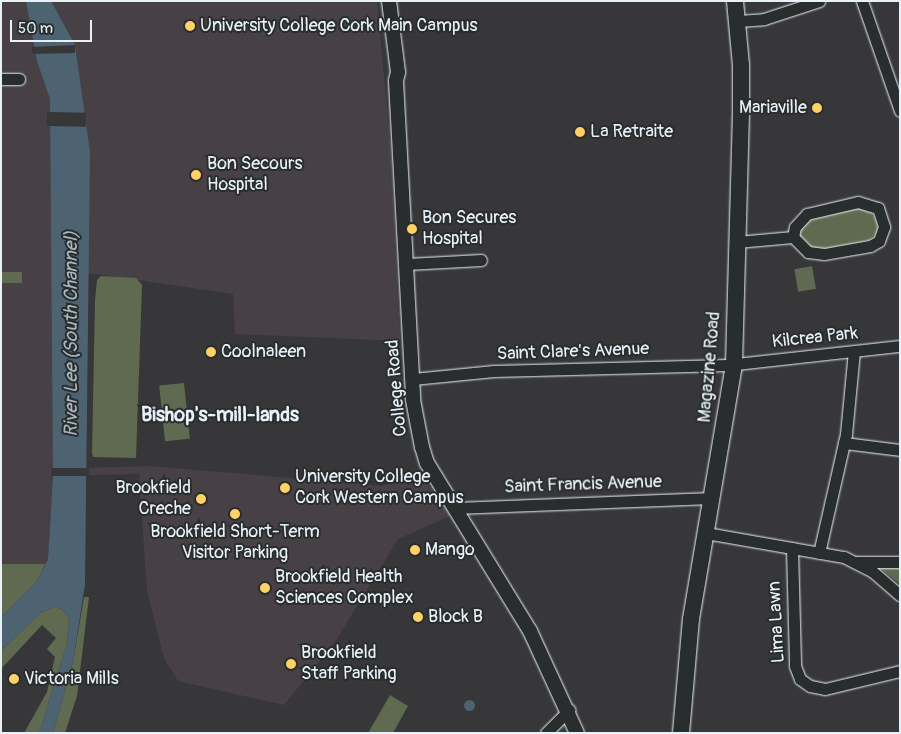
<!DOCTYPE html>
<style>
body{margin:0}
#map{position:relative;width:901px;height:734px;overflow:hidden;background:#373639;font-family:Pangolin,sans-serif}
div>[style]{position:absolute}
.built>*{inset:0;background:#474146}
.green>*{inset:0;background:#5f6a51;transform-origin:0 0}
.water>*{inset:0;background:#4d6371}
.round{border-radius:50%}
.pier>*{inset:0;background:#373639;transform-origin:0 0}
.roads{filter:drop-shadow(0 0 1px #e8f1f8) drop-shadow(0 0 1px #e8f1f8)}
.minor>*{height:11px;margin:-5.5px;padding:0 5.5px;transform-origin:5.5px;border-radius:5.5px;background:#2a2d2e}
.tertiary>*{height:14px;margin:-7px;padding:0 7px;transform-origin:7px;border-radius:7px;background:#2a2d2e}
.secondary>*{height:16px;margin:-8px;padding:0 8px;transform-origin:8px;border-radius:8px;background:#2a2d2e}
.dots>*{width:14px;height:14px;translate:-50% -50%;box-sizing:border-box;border:2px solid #2a2d2e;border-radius:50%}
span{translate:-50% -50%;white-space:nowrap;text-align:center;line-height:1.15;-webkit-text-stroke:4px #2a2d2e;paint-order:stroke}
.poi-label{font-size:18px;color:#e8f1f8}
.left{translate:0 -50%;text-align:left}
.right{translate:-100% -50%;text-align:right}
.street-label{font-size:18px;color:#e8f1f8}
.water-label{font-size:19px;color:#aab8c2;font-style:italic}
.quarter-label{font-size:20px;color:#e8f1f8;font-weight:700}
.frame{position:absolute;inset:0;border:2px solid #e8f1f8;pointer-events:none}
.scale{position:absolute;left:10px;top:20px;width:82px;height:22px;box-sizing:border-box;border:2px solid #e8f1f8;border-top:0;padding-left:6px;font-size:15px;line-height:18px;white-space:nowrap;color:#e8f1f8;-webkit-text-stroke:4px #2a2d2e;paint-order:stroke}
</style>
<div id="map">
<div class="built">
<i style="clip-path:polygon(1px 1px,377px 1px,391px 152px,400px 341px,235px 334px,233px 294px,97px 274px,53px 273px,54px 469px,150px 466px,383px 486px,417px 471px,452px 515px,398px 539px,335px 642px,284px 705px,178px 681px,164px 658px,147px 591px,139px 474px,53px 476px,48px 559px,38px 580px,1px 617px)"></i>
</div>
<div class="green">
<i style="clip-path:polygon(860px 206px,869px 209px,877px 221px,878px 231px,870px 240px,820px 250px,811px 249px,798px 238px,798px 229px,809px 217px)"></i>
<i style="left:812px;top:266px;width:23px;height:18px;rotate:80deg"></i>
<i style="left:1px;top:272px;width:21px;height:11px"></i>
<i style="clip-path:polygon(101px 276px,136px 278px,142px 285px,136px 458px,93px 457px,92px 453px,95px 300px,97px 280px)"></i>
<i style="left:184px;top:383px;width:56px;height:25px;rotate:84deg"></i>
<i style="clip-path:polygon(1px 564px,45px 564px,38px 580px,1px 617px)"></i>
<i style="clip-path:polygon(881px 567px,900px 568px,900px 584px,881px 569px)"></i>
<i style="clip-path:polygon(84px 597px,89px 597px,77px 696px,65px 733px,53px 733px,73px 662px)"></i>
<i style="clip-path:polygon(55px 607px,62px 609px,69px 618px,67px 644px,39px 733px,24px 733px,47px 692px,55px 657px,47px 649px,56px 638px,42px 625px,1px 669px,1px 651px,40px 613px)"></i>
<i style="clip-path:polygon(390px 695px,408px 706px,393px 733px,368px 733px)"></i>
</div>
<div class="water">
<i style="clip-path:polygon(26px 1px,51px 1px,75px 45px,90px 152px,85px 584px,73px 662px,53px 733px,39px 733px,67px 644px,69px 618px,62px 609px,55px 607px,40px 613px,1px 651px,1px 617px,38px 580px,48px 559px,53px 476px,50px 99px,37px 61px)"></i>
<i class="round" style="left:463.5px;top:699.5px;width:11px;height:11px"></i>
</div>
<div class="pier">
<i style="clip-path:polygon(75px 45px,75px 53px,33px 54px,32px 51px,32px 47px)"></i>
<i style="left:47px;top:112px;width:39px;height:14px;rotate:1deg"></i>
<i style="left:51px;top:468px;width:38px;height:8px"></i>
</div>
<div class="roads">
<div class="minor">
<i style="left:862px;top:1px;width:116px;rotate:70.9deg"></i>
<i style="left:738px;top:21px;width:26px;rotate:-4deg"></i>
<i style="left:764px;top:19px;width:58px;rotate:-18.1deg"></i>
<i style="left:1px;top:79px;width:18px"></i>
<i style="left:737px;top:242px;width:56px;rotate:-5.1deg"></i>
<i style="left:793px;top:237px;width:10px;rotate:-79deg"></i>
<i style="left:795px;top:227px;width:18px;rotate:-47deg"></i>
<i style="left:807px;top:214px;width:52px;rotate:-13.2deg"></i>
<i style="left:858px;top:202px;width:21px;rotate:17deg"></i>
<i style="left:878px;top:208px;width:20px;rotate:72deg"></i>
<i style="left:884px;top:227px;width:15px;rotate:110deg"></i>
<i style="left:879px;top:241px;width:10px;rotate:151deg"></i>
<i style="left:870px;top:246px;width:47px;rotate:170.1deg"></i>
<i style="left:824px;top:254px;width:16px;rotate:-173deg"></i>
<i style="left:808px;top:252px;width:21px;rotate:-135deg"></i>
<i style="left:407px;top:264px;width:74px;rotate:-3.1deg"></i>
<i style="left:413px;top:379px;width:81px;rotate:-5.6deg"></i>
<i style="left:494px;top:371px;width:233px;rotate:-1.5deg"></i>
<i style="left:727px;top:365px;width:174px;rotate:-6.3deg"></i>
<i style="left:844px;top:443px;width:56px;rotate:7.1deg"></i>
<i style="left:454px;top:508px;width:259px;rotate:-2.2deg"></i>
<i style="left:706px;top:533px;width:140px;rotate:9.9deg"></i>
<i style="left:844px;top:557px;width:31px;rotate:27deg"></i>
<i style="left:872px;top:571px;width:37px;rotate:41deg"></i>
<i style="left:792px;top:548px;width:118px;rotate:88.5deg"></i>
<i style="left:795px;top:666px;width:14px;rotate:69deg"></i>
<i style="left:800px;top:679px;width:12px;rotate:35deg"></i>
<i style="left:810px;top:686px;width:15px;rotate:11deg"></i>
<i style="left:825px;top:689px;width:77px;rotate:-13.5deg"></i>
<i style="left:819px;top:553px;width:122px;rotate:-77.2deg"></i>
<i style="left:846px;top:434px;width:83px;rotate:-84.5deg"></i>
<i style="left:857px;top:562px;width:43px"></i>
<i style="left:546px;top:733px;width:33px;rotate:-45deg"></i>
</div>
<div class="tertiary">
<i style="left:389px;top:1px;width:72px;rotate:82.8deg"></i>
<i style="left:398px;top:72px;width:9px;rotate:103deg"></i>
<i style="left:396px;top:81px;width:319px;rotate:86.9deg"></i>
<i style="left:413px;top:400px;width:48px;rotate:79.2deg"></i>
<i style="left:422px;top:447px;width:17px;rotate:73deg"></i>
<i style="left:427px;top:463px;width:197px;rotate:58.5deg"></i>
<i style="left:530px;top:631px;width:112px;rotate:65.3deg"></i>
</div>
<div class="secondary">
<i style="left:681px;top:733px;width:114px;rotate:-85deg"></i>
<i style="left:691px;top:619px;width:259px;rotate:-80.4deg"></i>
<i style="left:734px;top:364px;width:250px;rotate:-88.4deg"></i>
<i style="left:741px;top:114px;width:49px;rotate:-90deg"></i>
<i style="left:741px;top:65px;width:64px;rotate:-95.4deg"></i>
</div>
</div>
<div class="dots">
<i style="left:190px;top:26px;background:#ffd166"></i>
<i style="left:817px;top:108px;background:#ffd166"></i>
<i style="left:580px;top:132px;background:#ffd166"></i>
<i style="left:196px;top:175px;background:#ffd166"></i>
<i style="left:412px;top:229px;background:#ffd166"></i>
<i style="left:211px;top:352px;background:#ffd166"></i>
<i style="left:285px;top:488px;background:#ffd166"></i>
<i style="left:201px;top:499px;background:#ffd166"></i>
<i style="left:235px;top:514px;background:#ffd166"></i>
<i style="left:415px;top:550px;background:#ffd166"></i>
<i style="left:265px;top:588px;background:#ffd166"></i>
<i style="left:418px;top:617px;background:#ffd166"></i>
<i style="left:291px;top:664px;background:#ffd166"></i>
<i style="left:14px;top:679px;background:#ffd166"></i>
</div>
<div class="poi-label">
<span class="left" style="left:200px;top:26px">University College Cork Main Campus</span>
<span class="right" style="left:807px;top:108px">Mariaville</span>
<span class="left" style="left:590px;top:132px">La Retraite</span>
<span class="left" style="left:207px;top:175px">Bon Secours<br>Hospital</span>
<span class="left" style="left:422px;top:229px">Bon Secures<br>Hospital</span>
<span class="left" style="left:221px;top:352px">Coolnaleen</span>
<span class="left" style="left:295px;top:488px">University College<br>Cork Western Campus</span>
<span class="right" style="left:191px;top:499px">Brookfield<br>Creche</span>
<span style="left:235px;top:543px">Brookfield Short-Term<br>Visitor Parking</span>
<span class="left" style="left:425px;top:550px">Mango</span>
<span class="left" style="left:275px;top:588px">Brookfield Health<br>Sciences Complex</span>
<span class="left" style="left:428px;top:617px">Block B</span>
<span class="left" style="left:301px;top:664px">Brookfield<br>Staff Parking</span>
<span class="left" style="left:24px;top:679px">Victoria Mills</span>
</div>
<div class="street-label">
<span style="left:815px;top:338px;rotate:-6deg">Kilcrea Park</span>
<span style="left:573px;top:352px;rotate:-2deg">Saint Clare's Avenue</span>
<span style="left:710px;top:367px;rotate:-85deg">Magazine Road</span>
<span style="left:397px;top:388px;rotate:-95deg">College Road</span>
<span style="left:583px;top:485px;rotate:-2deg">Saint Francis Avenue</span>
<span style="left:777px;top:622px;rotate:-93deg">Lima Lawn</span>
</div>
<div class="water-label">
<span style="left:72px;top:334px;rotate:-90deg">River Lee (South Channel)</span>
</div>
<div class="quarter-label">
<span style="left:220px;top:414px">Bishop's-mill-lands</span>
</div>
<div class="frame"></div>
<div class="scale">50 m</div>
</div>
